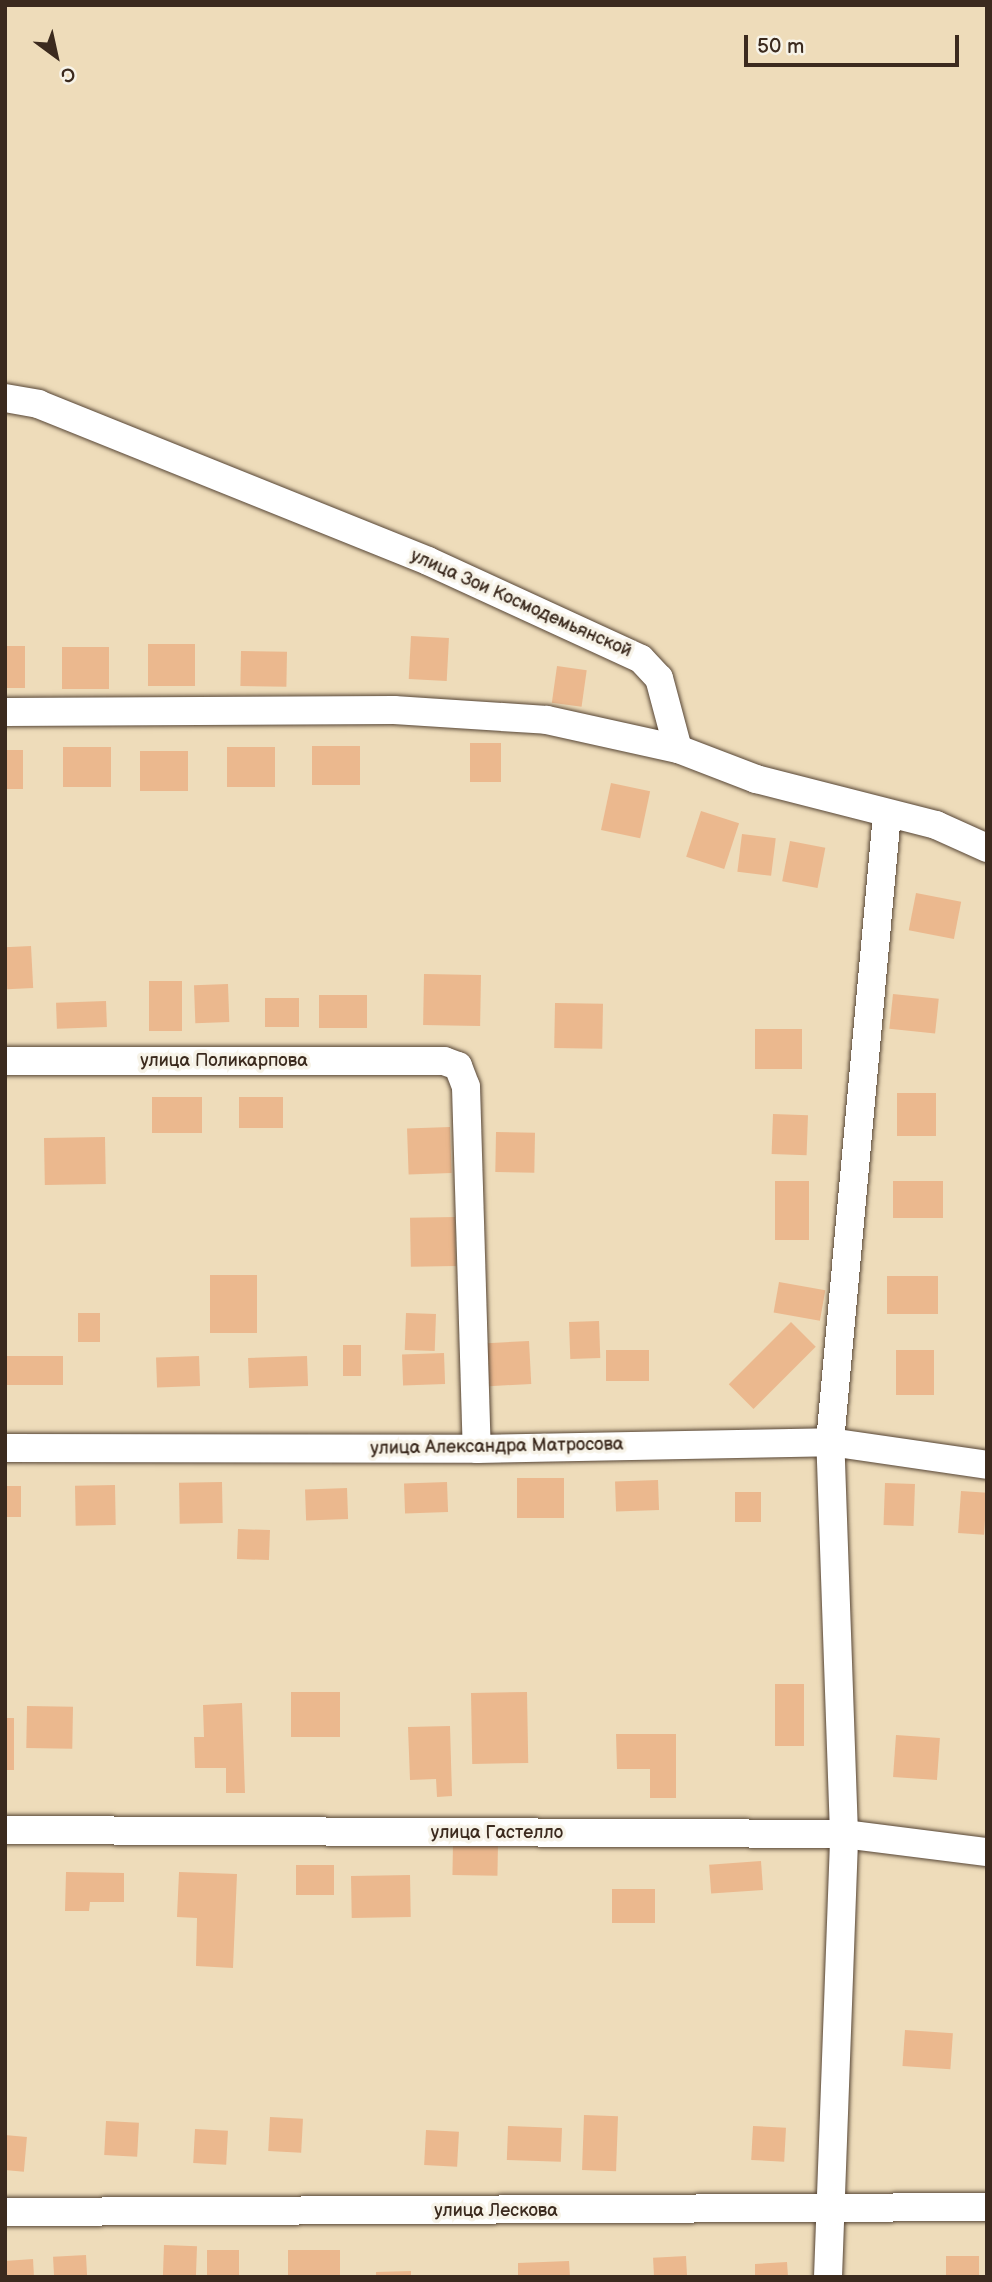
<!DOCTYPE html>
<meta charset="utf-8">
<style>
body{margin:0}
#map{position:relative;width:992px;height:2282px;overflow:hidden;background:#eedcba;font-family:"Balsamiq Sans",sans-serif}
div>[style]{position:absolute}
.building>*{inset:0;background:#ebb88e;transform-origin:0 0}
.roads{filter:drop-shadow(0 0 2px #564535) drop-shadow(0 0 2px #564535)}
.minor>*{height:28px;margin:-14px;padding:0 14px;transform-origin:14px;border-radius:14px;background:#fff}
span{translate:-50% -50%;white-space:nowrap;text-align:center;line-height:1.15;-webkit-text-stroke:7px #f7f3e8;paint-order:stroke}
.street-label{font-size:18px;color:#3b2a1e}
.frame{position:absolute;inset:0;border:7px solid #3b2a1e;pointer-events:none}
.north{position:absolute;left:21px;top:21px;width:70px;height:70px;-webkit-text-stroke:5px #f7f3e8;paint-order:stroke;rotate:147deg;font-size:19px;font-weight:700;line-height:28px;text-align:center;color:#3b2a1e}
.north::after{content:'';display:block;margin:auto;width:24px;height:32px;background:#3b2a1e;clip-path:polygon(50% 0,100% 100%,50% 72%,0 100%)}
.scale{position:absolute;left:744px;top:35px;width:215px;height:32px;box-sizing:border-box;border:4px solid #3b2a1e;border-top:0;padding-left:9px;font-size:21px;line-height:24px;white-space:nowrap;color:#3b2a1e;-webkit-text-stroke:5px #f7f3e8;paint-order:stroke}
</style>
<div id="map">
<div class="building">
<i style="left:411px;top:636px;width:38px;height:43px;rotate:3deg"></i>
<i style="left:148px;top:644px;width:47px;height:42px"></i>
<i style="left:5px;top:646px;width:20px;height:42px"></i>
<i style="left:62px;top:647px;width:47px;height:42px"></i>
<i style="left:241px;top:651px;width:46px;height:35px;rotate:1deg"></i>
<i style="left:557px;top:666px;width:30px;height:37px;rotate:8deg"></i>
<i style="left:470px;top:743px;width:31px;height:39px"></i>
<i style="left:312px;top:746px;width:48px;height:39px"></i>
<i style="left:111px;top:747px;width:40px;height:48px;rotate:90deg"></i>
<i style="left:227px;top:747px;width:48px;height:40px"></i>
<i style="left:5px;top:750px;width:18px;height:39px"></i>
<i style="left:140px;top:751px;width:48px;height:40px"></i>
<i style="left:611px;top:783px;width:40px;height:48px;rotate:12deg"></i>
<i style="left:701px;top:811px;width:40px;height:48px;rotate:18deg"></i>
<i style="left:742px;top:834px;width:34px;height:38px;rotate:7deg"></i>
<i style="left:790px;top:841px;width:36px;height:41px;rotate:11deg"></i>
<i style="left:916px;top:893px;width:46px;height:38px;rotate:11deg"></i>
<i style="left:31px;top:946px;width:42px;height:26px;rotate:87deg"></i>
<i style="left:424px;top:974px;width:57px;height:51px;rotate:1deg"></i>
<i style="left:149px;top:981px;width:33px;height:50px"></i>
<i style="left:228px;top:984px;width:38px;height:34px;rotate:88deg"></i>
<i style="left:893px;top:994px;width:46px;height:35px;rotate:6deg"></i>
<i style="left:319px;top:995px;width:48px;height:33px"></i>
<i style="left:265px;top:998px;width:34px;height:29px"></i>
<i style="left:106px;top:1001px;width:26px;height:50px;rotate:88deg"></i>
<i style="left:555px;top:1003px;width:48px;height:45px;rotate:1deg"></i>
<i style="left:755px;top:1029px;width:47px;height:40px"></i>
<i style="left:897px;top:1093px;width:39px;height:43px"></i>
<i style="left:152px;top:1097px;width:50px;height:36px"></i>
<i style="left:239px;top:1097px;width:44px;height:31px"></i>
<i style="left:773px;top:1114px;width:35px;height:40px;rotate:2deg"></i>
<i style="left:450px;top:1127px;width:46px;height:43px;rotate:88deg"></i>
<i style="left:496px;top:1132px;width:39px;height:40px;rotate:1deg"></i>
<i style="left:105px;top:1137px;width:47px;height:61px;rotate:89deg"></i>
<i style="left:809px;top:1181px;width:59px;height:34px;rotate:90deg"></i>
<i style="left:943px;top:1181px;width:37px;height:50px;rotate:90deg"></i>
<i style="left:455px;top:1217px;width:49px;height:45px;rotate:89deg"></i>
<i style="left:210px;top:1275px;width:47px;height:58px"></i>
<i style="left:887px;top:1276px;width:51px;height:38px"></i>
<i style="left:779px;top:1282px;width:47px;height:31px;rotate:10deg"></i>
<i style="left:78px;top:1313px;width:22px;height:29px"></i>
<i style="left:406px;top:1313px;width:30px;height:37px;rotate:2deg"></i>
<i style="left:599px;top:1321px;width:37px;height:30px;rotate:88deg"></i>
<i style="left:791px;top:1322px;width:35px;height:88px;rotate:45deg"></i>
<i style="left:529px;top:1341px;width:43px;height:42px;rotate:87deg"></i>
<i style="left:343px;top:1345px;width:18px;height:31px"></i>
<i style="left:649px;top:1350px;width:31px;height:43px;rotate:90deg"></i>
<i style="left:896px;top:1350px;width:38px;height:45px"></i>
<i style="left:444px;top:1353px;width:31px;height:42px;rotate:88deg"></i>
<i style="left:5px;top:1356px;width:58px;height:29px"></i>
<i style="left:199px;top:1356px;width:30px;height:43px;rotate:88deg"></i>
<i style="left:307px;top:1356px;width:30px;height:59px;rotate:88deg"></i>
<i style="left:564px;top:1478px;width:40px;height:47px;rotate:90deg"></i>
<i style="left:658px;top:1480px;width:30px;height:43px;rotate:88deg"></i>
<i style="left:222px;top:1482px;width:41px;height:43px;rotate:89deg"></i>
<i style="left:447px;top:1482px;width:30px;height:43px;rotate:88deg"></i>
<i style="left:885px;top:1483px;width:30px;height:42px;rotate:2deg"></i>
<i style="left:115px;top:1485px;width:40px;height:40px;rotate:89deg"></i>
<i style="left:5px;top:1486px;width:16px;height:31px"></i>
<i style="left:347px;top:1488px;width:31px;height:42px;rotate:88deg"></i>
<i style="left:961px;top:1491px;width:26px;height:42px;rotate:4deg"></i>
<i style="left:735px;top:1492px;width:26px;height:30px"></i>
<i style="left:238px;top:1529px;width:32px;height:30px;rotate:2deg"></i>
<i style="left:775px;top:1684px;width:29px;height:62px"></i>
<i style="left:291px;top:1692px;width:49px;height:45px"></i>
<i style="left:527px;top:1692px;width:71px;height:56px;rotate:89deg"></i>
<i style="clip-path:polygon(242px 1703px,245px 1793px,226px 1793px,226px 1768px,195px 1768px,194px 1737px,204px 1737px,203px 1705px)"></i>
<i style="left:27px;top:1706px;width:46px;height:42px;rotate:1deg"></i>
<i style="left:5px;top:1718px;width:9px;height:52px"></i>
<i style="clip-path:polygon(450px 1726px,452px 1796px,437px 1797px,436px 1779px,410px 1780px,408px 1727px)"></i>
<i style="clip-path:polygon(616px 1734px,676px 1734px,676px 1798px,650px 1798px,650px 1769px,617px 1769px)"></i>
<i style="left:896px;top:1735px;width:44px;height:42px;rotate:4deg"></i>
<i style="left:453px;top:1843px;width:45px;height:32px;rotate:1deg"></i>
<i style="left:761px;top:1861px;width:29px;height:52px;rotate:86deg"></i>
<i style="left:296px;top:1865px;width:38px;height:30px"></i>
<i style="clip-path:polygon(66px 1872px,124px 1873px,124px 1902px,90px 1902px,89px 1911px,65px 1911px)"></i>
<i style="clip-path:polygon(179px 1872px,237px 1874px,233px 1968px,196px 1966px,197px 1918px,177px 1917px)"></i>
<i style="left:410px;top:1875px;width:42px;height:59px;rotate:89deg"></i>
<i style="left:612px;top:1889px;width:43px;height:34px"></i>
<i style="left:905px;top:2030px;width:48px;height:36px;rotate:4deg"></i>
<i style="left:584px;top:2115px;width:34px;height:55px;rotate:2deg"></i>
<i style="left:270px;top:2117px;width:33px;height:34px;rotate:3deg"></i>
<i style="left:106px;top:2121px;width:33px;height:34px;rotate:3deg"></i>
<i style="left:508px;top:2126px;width:54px;height:34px;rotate:2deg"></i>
<i style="left:753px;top:2126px;width:33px;height:34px;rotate:3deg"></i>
<i style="left:195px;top:2129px;width:33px;height:34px;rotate:3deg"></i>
<i style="left:426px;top:2130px;width:33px;height:35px;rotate:3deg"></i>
<i style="left:5px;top:2135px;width:22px;height:35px;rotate:5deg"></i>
<i style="left:164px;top:2245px;width:33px;height:32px;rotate:2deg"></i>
<i style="left:207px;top:2250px;width:32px;height:27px"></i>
<i style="left:340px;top:2250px;width:27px;height:52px;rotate:90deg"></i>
<i style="left:86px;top:2255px;width:22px;height:33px;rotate:87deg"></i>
<i style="left:686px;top:2256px;width:21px;height:33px;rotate:87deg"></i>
<i style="left:979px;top:2256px;width:21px;height:33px;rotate:90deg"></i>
<i style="clip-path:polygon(33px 2259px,34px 2277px,5px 2277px,5px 2261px)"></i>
<i style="clip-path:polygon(569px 2261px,570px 2277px,518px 2277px,518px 2263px)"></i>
<i style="clip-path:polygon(787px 2262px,788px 2277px,755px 2277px,755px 2264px)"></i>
<i style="clip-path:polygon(411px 2271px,411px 2277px,376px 2277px,376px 2272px)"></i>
</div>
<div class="roads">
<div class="minor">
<i style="left:5px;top:398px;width:34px;rotate:10deg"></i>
<i style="left:38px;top:404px;width:420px;rotate:21.9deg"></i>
<i style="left:428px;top:561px;width:234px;rotate:24.7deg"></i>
<i style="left:641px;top:659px;width:26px;rotate:47deg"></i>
<i style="left:659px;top:678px;width:73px;rotate:75deg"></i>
<i style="left:678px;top:749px;width:84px;rotate:21deg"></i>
<i style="left:756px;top:779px;width:186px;rotate:14.3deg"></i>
<i style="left:936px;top:825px;width:56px;rotate:24.3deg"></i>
<i style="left:5px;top:712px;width:389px;rotate:-0.3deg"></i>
<i style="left:394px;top:710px;width:153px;rotate:3.7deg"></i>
<i style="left:547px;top:720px;width:134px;rotate:12.5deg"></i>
<i style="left:5px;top:1061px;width:439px"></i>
<i style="left:444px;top:1061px;width:15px;rotate:20deg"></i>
<i style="left:458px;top:1066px;width:22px;rotate:69deg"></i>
<i style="left:466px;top:1087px;width:362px;rotate:88.3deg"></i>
<i style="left:5px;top:1448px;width:472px;rotate:0.1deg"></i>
<i style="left:477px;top:1449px;width:353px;rotate:-1.1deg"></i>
<i style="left:830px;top:1442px;width:159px;rotate:8.3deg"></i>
<i style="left:5px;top:1830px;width:839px;rotate:0.27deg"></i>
<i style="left:844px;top:1834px;width:144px;rotate:7.2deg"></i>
<i style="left:5px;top:2212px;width:982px;rotate:-0.29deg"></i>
<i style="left:828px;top:2277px;width:443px;rotate:-87.9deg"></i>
<i style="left:844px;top:1834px;width:392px;rotate:-92deg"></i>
<i style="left:830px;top:1442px;width:630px;rotate:-84.81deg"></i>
</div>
</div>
<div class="street-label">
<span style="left:521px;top:604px;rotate:24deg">улица Зои Космодемьянской</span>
<span style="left:224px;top:1061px">улица Поликарпова</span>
<span style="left:497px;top:1447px;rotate:-1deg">улица Александра Матросова</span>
<span style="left:497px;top:1833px">улица Гастелло</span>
<span style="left:496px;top:2211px">улица Лескова</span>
</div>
<div class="frame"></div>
<div class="north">С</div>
<div class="scale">50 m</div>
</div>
